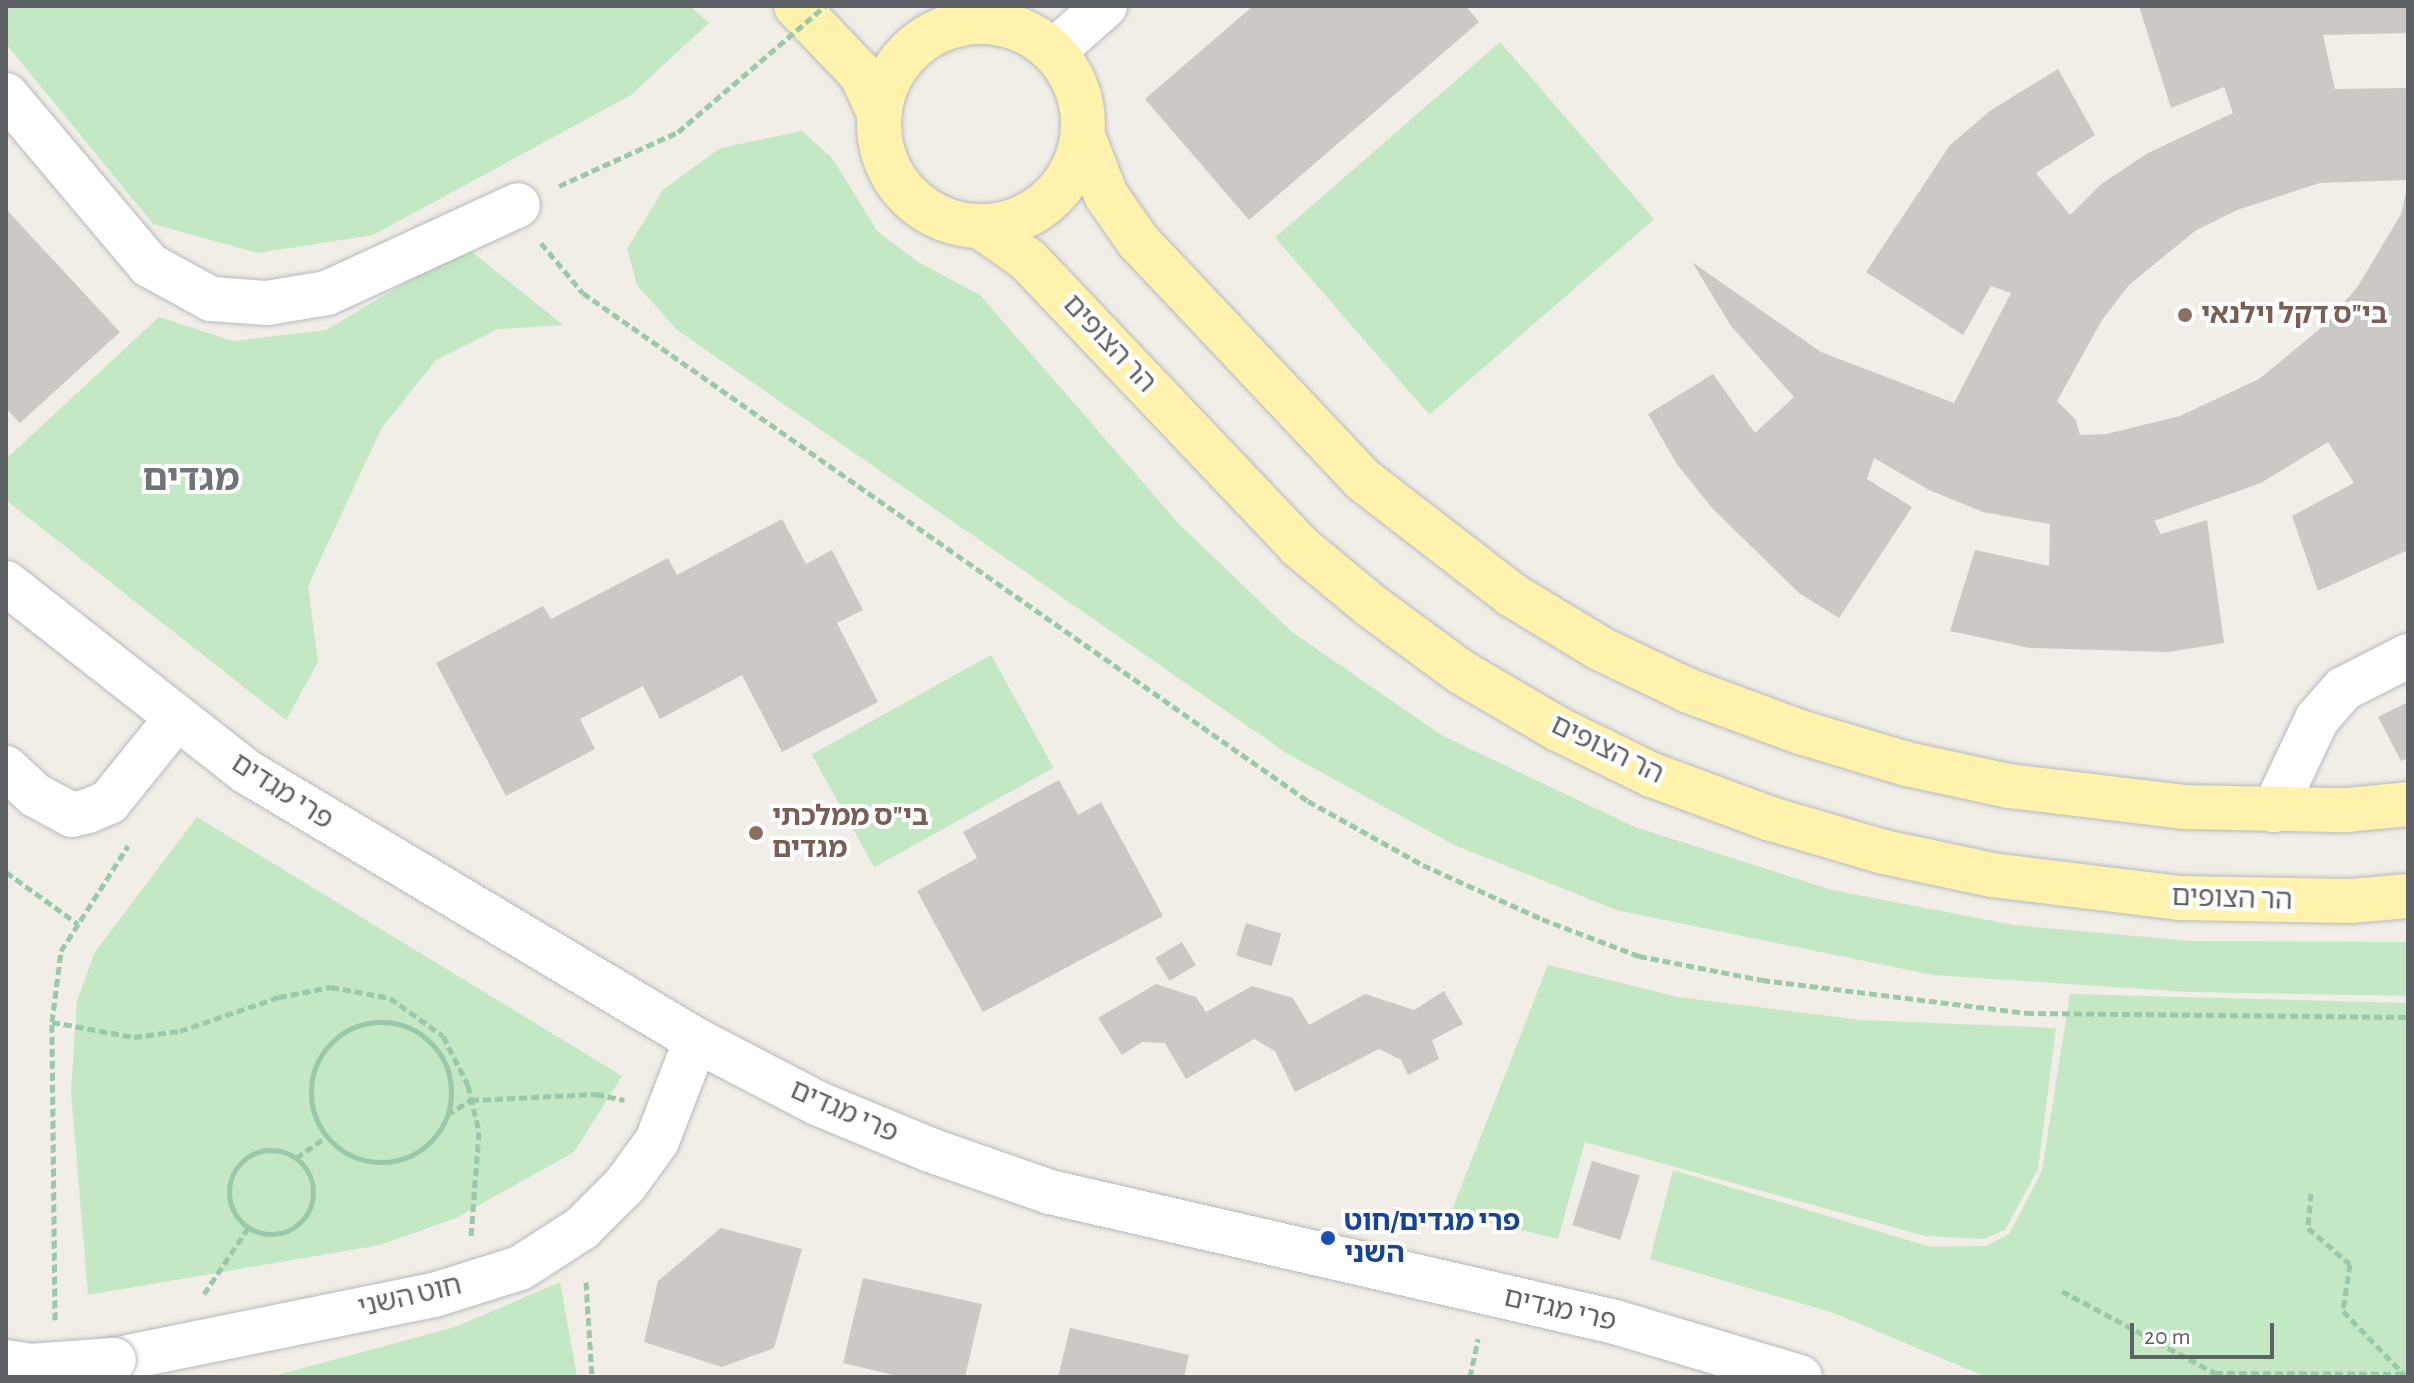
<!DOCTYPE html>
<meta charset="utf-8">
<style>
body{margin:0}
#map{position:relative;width:2414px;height:1383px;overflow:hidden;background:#f1eee7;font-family:"Alegreya Sans","Noto Sans Hebrew",sans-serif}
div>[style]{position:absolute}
.green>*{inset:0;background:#c3e8c3;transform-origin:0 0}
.building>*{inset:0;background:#ccc9c4;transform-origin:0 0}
.path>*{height:5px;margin-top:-2.5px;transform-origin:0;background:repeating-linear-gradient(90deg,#9ac8a8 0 8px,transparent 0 12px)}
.path>.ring{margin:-2.5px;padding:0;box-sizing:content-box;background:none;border:5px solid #9ac8a8;border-radius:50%}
.roads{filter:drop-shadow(0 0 2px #b7b9bd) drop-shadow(0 0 2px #b7b9bd)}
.minor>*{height:44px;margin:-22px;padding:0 22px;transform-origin:22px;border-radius:22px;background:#fff}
.major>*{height:44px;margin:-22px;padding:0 22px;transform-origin:22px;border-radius:22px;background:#fff2ad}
.major>.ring{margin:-22px;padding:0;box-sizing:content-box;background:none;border:44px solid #fff2ad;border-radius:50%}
.path-bridge>*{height:5px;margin-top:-2.5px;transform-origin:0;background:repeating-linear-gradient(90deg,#9ac8a8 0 8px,transparent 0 12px)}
.bridges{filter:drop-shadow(0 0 2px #b7b9bd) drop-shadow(0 0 2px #b7b9bd)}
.minor-bridge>*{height:44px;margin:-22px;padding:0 22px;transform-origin:22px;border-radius:22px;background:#fff}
.dots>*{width:22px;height:22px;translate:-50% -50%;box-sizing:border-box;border:4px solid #fff;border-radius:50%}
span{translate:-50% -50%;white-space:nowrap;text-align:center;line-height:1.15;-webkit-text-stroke:8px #fff;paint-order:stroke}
.education-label{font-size:28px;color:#785e54;font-weight:700}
.left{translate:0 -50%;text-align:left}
.street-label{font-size:28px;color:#5e6267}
.transit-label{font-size:28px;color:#164399;font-weight:700}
.district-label{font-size:36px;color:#6f7479;font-weight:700}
.frame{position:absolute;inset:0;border:8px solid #5e6267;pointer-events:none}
.scale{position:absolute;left:2130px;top:1323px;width:144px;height:36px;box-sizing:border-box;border:4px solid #5e6267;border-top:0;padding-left:10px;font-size:24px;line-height:28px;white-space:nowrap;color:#5e6267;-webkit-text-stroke:6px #fff;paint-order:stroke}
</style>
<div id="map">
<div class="green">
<i style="clip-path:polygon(6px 6px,690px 6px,709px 23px,631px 95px,373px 235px,258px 253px,153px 224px,6px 44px)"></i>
<i style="left:1500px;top:42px;width:235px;height:298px;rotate:49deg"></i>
<i style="clip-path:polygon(802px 131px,832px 158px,878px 232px,918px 262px,980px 295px,1180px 525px,1292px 632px,1443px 736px,1635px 827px,1832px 890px,2014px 925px,2191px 941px,2408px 942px,2408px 996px,2189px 992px,1933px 975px,1616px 910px,1454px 845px,1288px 754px,677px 330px,637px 285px,627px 249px,663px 190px,720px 148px)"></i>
<i style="clip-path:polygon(466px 247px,563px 325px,498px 329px,436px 360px,381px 429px,308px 586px,318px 662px,286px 720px,6px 500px,6px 459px,159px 317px,233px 341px,326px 330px)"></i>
<i style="left:991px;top:655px;width:129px;height:205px;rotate:61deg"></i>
<i style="clip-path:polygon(197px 817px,622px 1076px,574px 1152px,456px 1218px,380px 1245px,88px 1295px,71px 1091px,77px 1001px,95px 952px)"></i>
<i style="clip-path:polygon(1548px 965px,1678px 997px,1861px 1020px,2056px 1028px,2038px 1169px,2005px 1230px,1984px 1239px,1925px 1236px,1585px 1142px,1558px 1239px,1451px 1213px)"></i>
<i style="clip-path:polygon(2070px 994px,2408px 1003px,2408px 1377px,1986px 1377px,1834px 1313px,1650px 1259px,1673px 1170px,1931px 1247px,1986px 1246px,2009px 1234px,2042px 1171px)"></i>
<i style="clip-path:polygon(560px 1282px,577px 1377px,270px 1377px,455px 1327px)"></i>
</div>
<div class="building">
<i style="clip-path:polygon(1253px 6px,1466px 6px,1479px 22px,1249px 220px,1145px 99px)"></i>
<i style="clip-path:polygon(2139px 6px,2408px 6px,2408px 33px,2323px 35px,2335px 89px,2408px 88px,2408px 180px,2320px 183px,2237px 210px,2195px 231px,2129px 285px,2102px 320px,2057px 401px,2076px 420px,2080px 435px,2106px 434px,2180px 416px,2259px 379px,2326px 324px,2358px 286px,2401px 214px,2408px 184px,2408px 550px,2318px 591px,2292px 516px,2354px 483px,2328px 442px,2261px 483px,2154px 521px,2161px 534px,2207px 520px,2224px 643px,2168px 652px,2030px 648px,1950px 631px,1975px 550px,2049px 566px,2050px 524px,1983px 512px,1929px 490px,1874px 458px,1867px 479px,1912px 507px,1839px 618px,1799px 593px,1712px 508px,1676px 463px,1648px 414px,1713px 374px,1755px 433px,1794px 397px,1731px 326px,1692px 262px,1821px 352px,1954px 403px,2011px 293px,1991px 286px,1963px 335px,1866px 272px,1950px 145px,1991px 110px,2058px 69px,2095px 135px,2036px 173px,2070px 215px,2100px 185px,2148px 153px,2233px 113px,2224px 87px,2171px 108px)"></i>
<i style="clip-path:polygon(6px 209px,120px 332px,20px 423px,6px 409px)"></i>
<i style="clip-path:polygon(782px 519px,806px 564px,832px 550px,863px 610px,837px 623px,878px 702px,782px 752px,742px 675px,660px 719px,643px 686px,580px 719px,595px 749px,506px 796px,436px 663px,543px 606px,551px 619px,668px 558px,677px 575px)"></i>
<i style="clip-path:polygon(2408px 702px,2408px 758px,2401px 761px,2378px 717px)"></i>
<i style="clip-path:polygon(1059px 780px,1078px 815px,1101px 802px,1163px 916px,983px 1012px,917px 891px,977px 858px,963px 832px)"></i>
<i style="left:1246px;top:923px;width:37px;height:34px;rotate:17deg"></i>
<i style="left:1182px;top:942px;width:27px;height:31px;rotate:59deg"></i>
<i style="clip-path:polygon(1156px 984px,1196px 997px,1206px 1012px,1252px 986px,1293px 998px,1309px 1025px,1365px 994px,1414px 1010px,1444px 991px,1463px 1024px,1432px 1040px,1439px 1059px,1408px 1075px,1401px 1060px,1379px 1049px,1295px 1092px,1275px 1051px,1254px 1039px,1186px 1079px,1165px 1043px,1142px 1042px,1122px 1055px,1098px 1018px)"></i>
<i style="left:1592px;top:1161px;width:50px;height:67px;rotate:17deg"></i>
<i style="clip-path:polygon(721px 1228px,802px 1249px,774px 1348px,722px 1367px,644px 1342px,658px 1281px)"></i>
<i style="clip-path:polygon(863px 1278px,982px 1304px,965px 1377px,902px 1377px,843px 1363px)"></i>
<i style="clip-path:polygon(1070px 1328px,1189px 1355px,1184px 1377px,1058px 1377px)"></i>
</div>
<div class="path">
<i style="left:559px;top:186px;width:131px;rotate:-24.4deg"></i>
<i style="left:541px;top:243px;width:65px;rotate:50deg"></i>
<i style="left:583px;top:293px;width:885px;rotate:35.02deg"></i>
<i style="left:1308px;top:801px;width:132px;rotate:29.1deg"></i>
<i style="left:1423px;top:865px;width:131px;rotate:24.4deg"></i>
<i style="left:1542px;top:919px;width:104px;rotate:20.9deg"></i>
<i style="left:1639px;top:956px;width:125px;rotate:11deg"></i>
<i style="left:1762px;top:980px;width:266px;rotate:7.1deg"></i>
<i style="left:2026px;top:1013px;width:382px;rotate:0.6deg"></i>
<i style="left:6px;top:872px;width:89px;rotate:35.8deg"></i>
<i style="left:52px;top:1022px;width:83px;rotate:10.4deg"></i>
<i style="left:134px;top:1037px;width:46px;rotate:-7.4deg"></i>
<i style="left:180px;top:1031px;width:105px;rotate:-19deg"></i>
<i style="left:279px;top:997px;width:53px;rotate:-10.9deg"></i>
<i style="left:331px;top:987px;width:60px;rotate:10.6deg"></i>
<i style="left:390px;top:998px;width:65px;rotate:35.6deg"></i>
<i style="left:443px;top:1036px;width:55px;rotate:63deg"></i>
<i style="left:468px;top:1085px;width:48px;rotate:76.8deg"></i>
<i style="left:479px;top:1132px;width:104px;rotate:94.4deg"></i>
<i class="ring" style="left:311px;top:1022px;width:135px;height:135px"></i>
<i style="left:447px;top:1115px;width:28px;rotate:-32deg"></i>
<i style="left:471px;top:1100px;width:125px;rotate:-2.7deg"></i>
<i style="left:596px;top:1094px;width:29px;rotate:12deg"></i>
<i class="ring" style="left:229px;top:1150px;width:79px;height:79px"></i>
<i style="left:296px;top:1158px;width:37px;rotate:-35deg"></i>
<i style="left:2311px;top:1193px;width:35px;rotate:95deg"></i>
<i style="left:2308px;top:1228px;width:55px;rotate:40.6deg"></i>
<i style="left:2350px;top:1264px;width:48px;rotate:98.5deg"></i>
<i style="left:2343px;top:1311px;width:85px;rotate:46deg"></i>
<i style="left:586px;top:1282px;width:95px;rotate:86.4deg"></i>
<i style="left:2062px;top:1291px;width:174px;rotate:28.2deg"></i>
<i style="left:2215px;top:1373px;width:193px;rotate:0.3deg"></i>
<i style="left:204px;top:1294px;width:79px;rotate:-56.3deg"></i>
<i style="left:55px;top:1320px;width:298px;rotate:-90.6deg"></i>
<i style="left:52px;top:1022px;width:72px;rotate:-82.8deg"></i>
<i style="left:61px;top:951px;width:125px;rotate:-57.5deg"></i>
<i style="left:1470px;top:1377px;width:39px;rotate:-78deg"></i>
<i style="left:2399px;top:1377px;width:13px;rotate:-45deg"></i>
</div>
<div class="roads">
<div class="minor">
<i style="left:1054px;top:51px;width:68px;rotate:-41.4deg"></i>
<i style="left:6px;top:95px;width:222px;rotate:49.9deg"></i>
<i style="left:149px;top:265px;width:71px;rotate:28.7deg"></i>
<i style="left:211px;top:299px;width:56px;rotate:4.1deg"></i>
<i style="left:267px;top:303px;width:61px;rotate:-9.5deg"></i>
<i style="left:327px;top:293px;width:210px;rotate:-24.7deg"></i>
<i style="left:6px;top:583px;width:306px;rotate:38.1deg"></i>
<i style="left:247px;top:772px;width:523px;rotate:30.83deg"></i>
<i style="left:696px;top:1040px;width:139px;rotate:27.5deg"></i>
<i style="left:819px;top:1104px;width:120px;rotate:22.5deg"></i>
<i style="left:930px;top:1150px;width:127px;rotate:19.3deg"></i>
<i style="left:1050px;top:1192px;width:580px;rotate:12.96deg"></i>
<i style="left:1615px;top:1322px;width:193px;rotate:16.6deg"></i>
<i style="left:6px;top:768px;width:40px;rotate:43deg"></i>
<i style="left:35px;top:795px;width:42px;rotate:28.4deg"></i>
<i style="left:72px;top:815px;width:16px;rotate:-14deg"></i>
<i style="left:88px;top:811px;width:23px;rotate:-23deg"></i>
<i style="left:109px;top:802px;width:107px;rotate:-51.1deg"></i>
<i style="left:2274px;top:810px;width:101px;rotate:-64.7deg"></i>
<i style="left:2317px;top:719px;width:40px;rotate:-49deg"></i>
<i style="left:2343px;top:689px;width:73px;rotate:-26.9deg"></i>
<i style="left:114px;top:1360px;width:327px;rotate:-11.5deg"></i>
<i style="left:434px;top:1295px;width:90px;rotate:-17.4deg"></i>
<i style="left:520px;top:1268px;width:74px;rotate:-32.8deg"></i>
<i style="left:582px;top:1228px;width:61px;rotate:-45deg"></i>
<i style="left:625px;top:1185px;width:54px;rotate:-54deg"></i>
<i style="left:657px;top:1141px;width:108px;rotate:-68.9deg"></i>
</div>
<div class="major">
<i style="left:796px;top:6px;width:94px;rotate:46.3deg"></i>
<i style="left:861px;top:74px;width:43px;rotate:65.2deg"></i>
<i class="ring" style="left:879px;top:22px;width:160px;height:160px"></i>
<i style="left:1083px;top:136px;width:63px;rotate:68.7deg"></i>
<i style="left:1106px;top:195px;width:56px;rotate:55.2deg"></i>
<i style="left:1138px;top:241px;width:327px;rotate:46.7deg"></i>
<i style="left:1362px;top:479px;width:190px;rotate:37.7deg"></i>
<i style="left:1512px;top:595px;width:104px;rotate:31.2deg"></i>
<i style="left:1601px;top:649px;width:98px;rotate:25.5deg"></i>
<i style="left:1689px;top:691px;width:118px;rotate:20.3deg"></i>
<i style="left:1800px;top:732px;width:112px;rotate:16.7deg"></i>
<i style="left:1907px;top:764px;width:104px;rotate:12.2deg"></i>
<i style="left:2009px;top:786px;width:176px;rotate:6.8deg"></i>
<i style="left:2184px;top:807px;width:163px;rotate:1.1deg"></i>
<i style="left:2347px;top:810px;width:61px;rotate:-5.6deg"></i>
<i style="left:980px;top:226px;width:59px;rotate:35.3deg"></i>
<i style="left:1028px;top:260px;width:394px;rotate:46.5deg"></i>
<i style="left:1299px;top:546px;width:92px;rotate:39.7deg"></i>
<i style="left:1370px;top:605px;width:113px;rotate:36.4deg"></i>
<i style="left:1461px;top:672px;width:113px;rotate:30.4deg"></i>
<i style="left:1558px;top:729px;width:105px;rotate:26.1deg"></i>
<i style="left:1652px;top:775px;width:127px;rotate:20.3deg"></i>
<i style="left:1771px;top:819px;width:118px;rotate:16.3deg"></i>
<i style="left:1884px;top:852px;width:110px;rotate:12deg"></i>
<i style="left:1992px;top:875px;width:188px;rotate:7deg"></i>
<i style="left:2179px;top:898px;width:172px;rotate:1deg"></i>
<i style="left:2351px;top:901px;width:57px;rotate:-5deg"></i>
</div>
</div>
<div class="path-bridge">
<i style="left:678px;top:132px;width:194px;rotate:-40.6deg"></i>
</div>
<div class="bridges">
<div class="minor-bridge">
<i style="left:6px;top:1362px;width:24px;rotate:9deg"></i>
<i style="left:30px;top:1366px;width:84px;rotate:-4.1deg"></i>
</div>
</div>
<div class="dots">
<i style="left:2185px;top:315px;background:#8d6e63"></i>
<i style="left:756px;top:833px;background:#8d6e63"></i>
<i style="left:1328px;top:1238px;background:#1a4fb4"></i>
</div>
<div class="education-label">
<span class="left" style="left:2201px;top:315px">בי"ס דקל וילנאי</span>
<span class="left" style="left:772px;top:833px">בי"ס ממלכתי<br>מגדים</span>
</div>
<div class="street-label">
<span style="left:1109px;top:344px;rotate:47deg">הר הצופים</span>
<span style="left:1607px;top:750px;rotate:26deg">הר הצופים</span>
<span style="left:282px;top:792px;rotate:33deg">פרי מגדים</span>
<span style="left:2232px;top:899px;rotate:2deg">הר הצופים</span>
<span style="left:844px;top:1112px;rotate:24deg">פרי מגדים</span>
<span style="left:410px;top:1297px;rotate:-13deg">חוט השני</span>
<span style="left:1560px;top:1310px;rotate:13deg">פרי מגדים</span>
</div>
<div class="transit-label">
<span class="left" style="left:1344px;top:1238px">פרי מגדים/חוט<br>השני</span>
</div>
<div class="district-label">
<span style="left:191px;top:480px">מגדים</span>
</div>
<div class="frame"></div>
<div class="scale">20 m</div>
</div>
